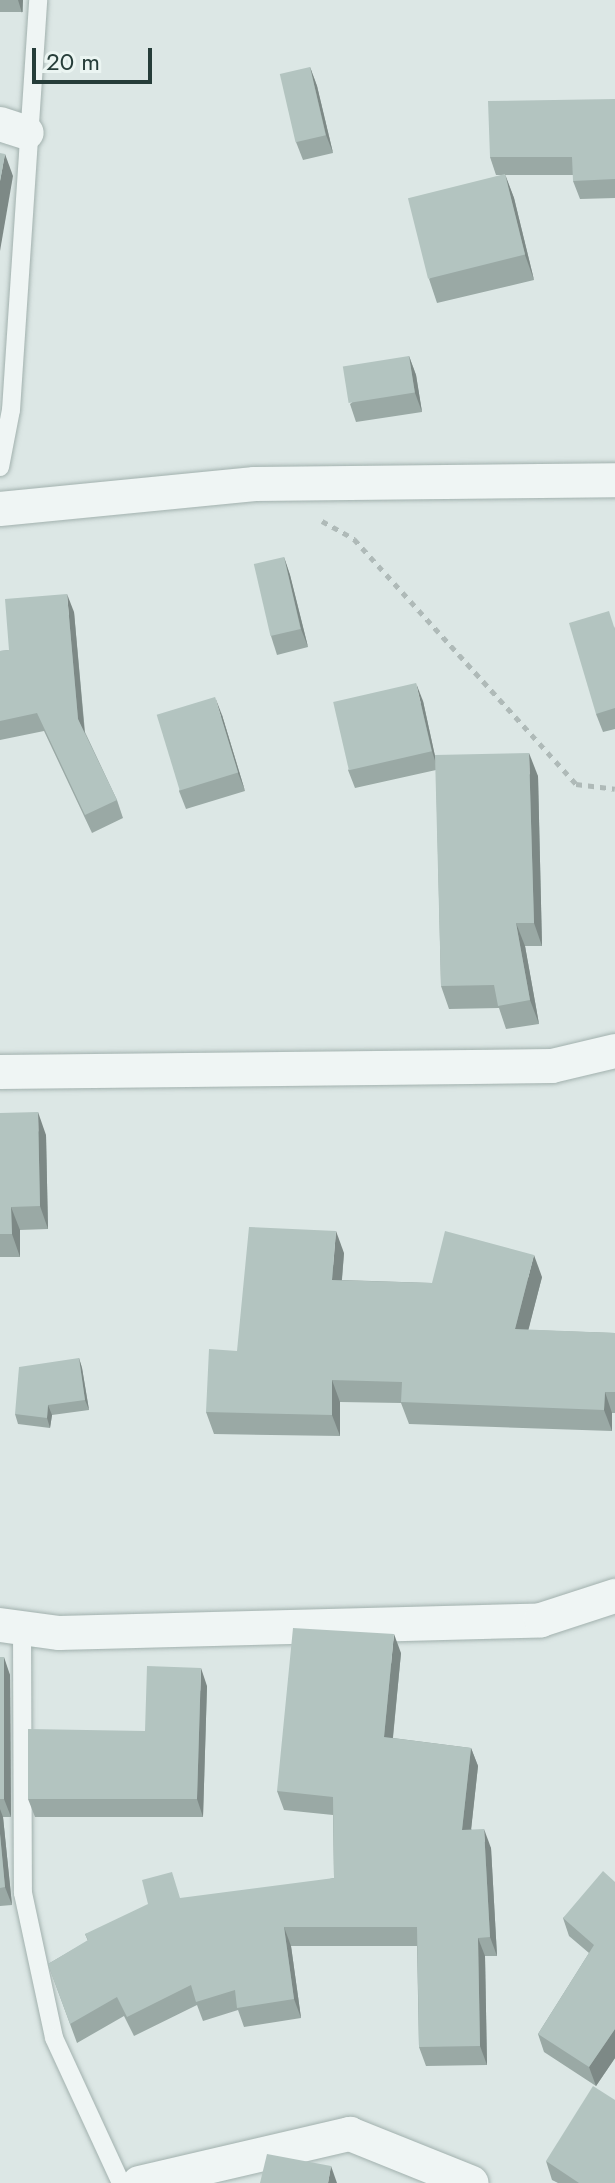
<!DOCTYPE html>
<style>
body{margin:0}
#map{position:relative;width:615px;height:2183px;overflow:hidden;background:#dce7e5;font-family:Jost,sans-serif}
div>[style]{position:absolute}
.path>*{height:5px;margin-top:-2.5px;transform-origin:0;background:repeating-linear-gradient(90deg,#afbab8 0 6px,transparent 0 12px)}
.roads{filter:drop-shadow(0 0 2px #a2b1ae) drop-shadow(0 0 2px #a2b1ae)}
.lane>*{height:18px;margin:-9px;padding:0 9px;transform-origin:9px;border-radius:9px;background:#eff5f4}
.street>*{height:34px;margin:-17px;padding:0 17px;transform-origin:17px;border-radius:17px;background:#eff5f4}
.wall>*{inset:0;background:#9aa9a5;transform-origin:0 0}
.shaded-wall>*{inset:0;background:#7d8986}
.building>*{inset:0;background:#b3c4c0;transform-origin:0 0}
span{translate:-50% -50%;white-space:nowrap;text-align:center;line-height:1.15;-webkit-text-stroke:6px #ebf5f2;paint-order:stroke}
.scale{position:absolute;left:32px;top:48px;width:120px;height:36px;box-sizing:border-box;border:4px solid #263d39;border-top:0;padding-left:10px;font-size:24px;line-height:28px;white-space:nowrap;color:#263d39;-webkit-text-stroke:6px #ebf5f2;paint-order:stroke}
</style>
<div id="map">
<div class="path">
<i style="left:322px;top:521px;width:37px;rotate:29deg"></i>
<i style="left:354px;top:539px;width:331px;rotate:47.8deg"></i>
<i style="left:576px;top:784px;width:39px;rotate:7deg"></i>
</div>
<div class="roads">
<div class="lane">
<i style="left:0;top:467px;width:58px;rotate:-79.1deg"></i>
<i style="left:11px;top:410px;width:411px;rotate:-86.2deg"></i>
<i style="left:22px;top:1628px;width:265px;rotate:89.8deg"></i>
<i style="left:23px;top:1893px;width:148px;rotate:77.9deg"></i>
<i style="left:54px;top:2038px;width:160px;rotate:65.2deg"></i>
</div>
<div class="street">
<i style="left:0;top:124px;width:28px;rotate:18deg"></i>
<i style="left:0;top:509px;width:256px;rotate:-5.6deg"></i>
<i style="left:255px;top:484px;width:360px;rotate:-0.6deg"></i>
<i style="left:0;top:1072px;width:552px;rotate:-0.62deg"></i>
<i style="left:552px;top:1066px;width:65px;rotate:-13.4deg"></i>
<i style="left:0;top:1625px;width:60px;rotate:7.7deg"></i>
<i style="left:59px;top:1633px;width:482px;rotate:-1.5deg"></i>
<i style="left:541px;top:1620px;width:78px;rotate:-18deg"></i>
<i style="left:139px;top:2183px;width:217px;rotate:-13.1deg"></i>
<i style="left:350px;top:2134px;width:131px;rotate:21.9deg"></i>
</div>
</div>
<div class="wall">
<i style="left:0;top:0;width:23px;height:12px"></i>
<i style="clip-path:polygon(310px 67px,317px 86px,333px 153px,303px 160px,296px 142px)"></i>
<i style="clip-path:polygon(615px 99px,615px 198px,580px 199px,573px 181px,573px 175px,505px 175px,514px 198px,534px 280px,437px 303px,429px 279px,502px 175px,496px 175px,490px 157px)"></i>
<i style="clip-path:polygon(409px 356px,416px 375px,422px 412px,356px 422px,350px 404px)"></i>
<i style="clip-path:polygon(284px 557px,290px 575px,308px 647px,277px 655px,271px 636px)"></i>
<i style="clip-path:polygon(74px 612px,85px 732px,117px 800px,123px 818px,92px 833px,44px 731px,0 740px,0 651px,9px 650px)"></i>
<i style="clip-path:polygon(615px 626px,615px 729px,603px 732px,596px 714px)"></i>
<i style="clip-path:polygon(423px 701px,435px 756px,538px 776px,542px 946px,525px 946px,539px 1024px,506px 1029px,499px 1008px,449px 1009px,441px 986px,436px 770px,355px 788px,348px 770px)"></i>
<i style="clip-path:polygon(222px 715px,245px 791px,186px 809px,179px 791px)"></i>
<i style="clip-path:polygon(0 1113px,46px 1135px,48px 1229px,20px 1230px,20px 1257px,0 1257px)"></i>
<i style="clip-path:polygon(344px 1253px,342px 1280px,432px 1283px,542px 1277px,528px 1330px,615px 1333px,615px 1413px,612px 1413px,612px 1431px,409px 1424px,401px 1403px,340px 1402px,340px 1436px,214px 1434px,206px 1412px)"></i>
<i style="clip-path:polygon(79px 1358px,82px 1368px,89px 1410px,52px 1415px,50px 1428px,18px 1424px,15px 1414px)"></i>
<i style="clip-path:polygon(401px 1653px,393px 1738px,471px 1748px,478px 1766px,471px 1829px,491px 1848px,497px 1956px,485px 1956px,487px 2065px,426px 2066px,419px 2047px,417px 1946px,291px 1946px,301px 2018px,244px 2027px,238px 2010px,203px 2021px,197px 2005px,134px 2036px,124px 2016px,77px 2043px,48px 1964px,88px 1941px,85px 1934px,334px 1878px,333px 1815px,284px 1810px,277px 1791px)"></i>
<i style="clip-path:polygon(0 1657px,10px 1675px,11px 1817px,3px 1817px,12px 1905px,0 1906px)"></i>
<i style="clip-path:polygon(207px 1686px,203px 1817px,35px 1817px,28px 1799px,145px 1731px)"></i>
<i style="clip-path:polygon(615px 1882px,615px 2058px,596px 2086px,544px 2052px,538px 2034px,589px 1953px,569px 1936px,563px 1918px)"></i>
<i style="clip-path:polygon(546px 2161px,615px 2183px,558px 2183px,552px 2180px)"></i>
</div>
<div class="shaded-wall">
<i style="clip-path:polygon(18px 0,23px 0,22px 13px)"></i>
<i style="clip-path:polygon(310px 67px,317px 86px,333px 153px,326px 135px)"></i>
<i style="clip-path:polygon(5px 154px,13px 176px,0 251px,0 181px)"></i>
<i style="clip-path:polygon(505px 174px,514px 198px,534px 280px,525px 255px)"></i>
<i style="clip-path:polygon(409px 356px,416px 375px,422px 412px,415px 393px)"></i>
<i style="clip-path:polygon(284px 557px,290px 575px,308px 647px,301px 629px)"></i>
<i style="clip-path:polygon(67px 594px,74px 612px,85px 737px,78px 719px)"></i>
<i style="clip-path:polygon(416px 683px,423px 701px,438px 770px,432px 751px)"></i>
<i style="clip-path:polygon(215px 697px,222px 715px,245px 791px,238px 773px)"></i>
<i style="clip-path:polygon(529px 753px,538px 776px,542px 946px,534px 923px)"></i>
<i style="clip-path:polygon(516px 923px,525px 946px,539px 1024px,530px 1000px)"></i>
<i style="clip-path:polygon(38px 1112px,46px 1135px,48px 1229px,40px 1206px)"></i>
<i style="clip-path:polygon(11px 1207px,20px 1230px,20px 1257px,12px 1234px)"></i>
<i style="clip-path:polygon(336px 1231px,344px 1253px,340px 1301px,332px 1280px)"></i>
<i style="clip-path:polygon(534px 1255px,542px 1277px,523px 1351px,515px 1329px)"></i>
<i style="clip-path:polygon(79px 1358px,82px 1368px,89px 1410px,85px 1400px)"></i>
<i style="clip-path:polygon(332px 1380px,340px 1402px,340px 1436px,332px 1415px)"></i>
<i style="clip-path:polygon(605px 1392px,612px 1413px,612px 1431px,604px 1410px)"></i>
<i style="clip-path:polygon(48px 1405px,52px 1415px,50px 1428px,47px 1418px)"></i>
<i style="clip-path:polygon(394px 1634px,401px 1653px,391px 1756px,384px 1737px)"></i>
<i style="clip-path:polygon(4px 1657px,10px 1675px,11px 1817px,4px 1799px)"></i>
<i style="clip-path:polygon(201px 1668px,207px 1686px,203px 1817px,197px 1799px)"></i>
<i style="clip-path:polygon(471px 1748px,478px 1766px,469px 1849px,462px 1830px)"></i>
<i style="clip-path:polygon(0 1809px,3px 1817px,12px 1905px,5px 1887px,0 1834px)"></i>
<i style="clip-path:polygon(484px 1829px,491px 1848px,497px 1956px,490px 1937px)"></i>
<i style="clip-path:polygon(284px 1927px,291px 1946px,301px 2018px,294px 1999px)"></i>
<i style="clip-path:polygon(478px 1938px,485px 1956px,487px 2065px,480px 2046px)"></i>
<i style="clip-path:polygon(615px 2029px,615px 2058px,596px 2086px,589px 2067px)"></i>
<i style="clip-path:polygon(331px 2166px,337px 2183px,328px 2183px)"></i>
</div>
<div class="building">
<i style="left:310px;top:67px;width:70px;height:31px;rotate:77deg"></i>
<i style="clip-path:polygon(615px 99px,615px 179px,573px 181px,572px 157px,490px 157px,488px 101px)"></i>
<i style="clip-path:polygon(0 153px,5px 154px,0 181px)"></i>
<i style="left:505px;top:174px;width:83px;height:100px;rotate:76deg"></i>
<i style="left:409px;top:356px;width:37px;height:67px;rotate:81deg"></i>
<i style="left:284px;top:557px;width:74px;height:31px;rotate:77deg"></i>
<i style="clip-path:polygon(67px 594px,78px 719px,117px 800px,85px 815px,37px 713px,0 721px,0 651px,9px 650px,5px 599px)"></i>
<i style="clip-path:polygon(609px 611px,615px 630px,615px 708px,596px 714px,569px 623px)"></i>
<i style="left:416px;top:683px;width:70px;height:85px;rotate:77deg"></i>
<i style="left:215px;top:697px;width:79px;height:61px;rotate:73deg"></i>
<i style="clip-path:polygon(529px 753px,534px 923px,516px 923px,530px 1000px,498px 1006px,494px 985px,441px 986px,435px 755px)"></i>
<i style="clip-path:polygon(38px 1112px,40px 1206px,11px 1207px,12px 1234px,0 1234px,0 1113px)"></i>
<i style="clip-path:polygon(249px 1227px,336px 1231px,332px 1280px,432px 1283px,445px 1231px,534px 1255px,515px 1329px,615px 1333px,615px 1392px,605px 1392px,604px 1410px,401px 1402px,402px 1382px,332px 1380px,332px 1415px,206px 1412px,209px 1349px,237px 1351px)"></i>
<i style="clip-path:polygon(79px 1358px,85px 1400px,48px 1405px,47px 1418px,15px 1414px,19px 1367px)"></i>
<i style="clip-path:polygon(293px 1628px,394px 1634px,384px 1737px,471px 1748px,462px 1830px,484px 1829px,490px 1937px,478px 1938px,480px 2046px,419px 2047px,417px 1927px,284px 1927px,294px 1999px,237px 2008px,235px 1990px,196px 2002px,191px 1985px,127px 2017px,117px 1997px,70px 2024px,48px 1964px,88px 1940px,85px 1934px,148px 1904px,142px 1880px,172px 1872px,180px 1898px,334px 1878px,333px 1797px,277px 1791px)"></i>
<i style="left:0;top:1657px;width:4px;height:142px"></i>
<i style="clip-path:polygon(147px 1666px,201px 1668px,197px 1799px,28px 1799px,28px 1729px,145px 1731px)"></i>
<i style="clip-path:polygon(0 1834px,5px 1887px,0 1888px)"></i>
<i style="clip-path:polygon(603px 1871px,615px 1882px,615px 2029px,589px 2067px,538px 2034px,594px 1945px,563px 1918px)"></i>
<i style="clip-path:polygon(593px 2086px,615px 2100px,615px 2183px,579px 2183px,546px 2161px)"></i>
<i style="clip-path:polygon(267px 2154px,331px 2166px,328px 2183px,260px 2183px)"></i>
</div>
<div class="scale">20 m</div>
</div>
